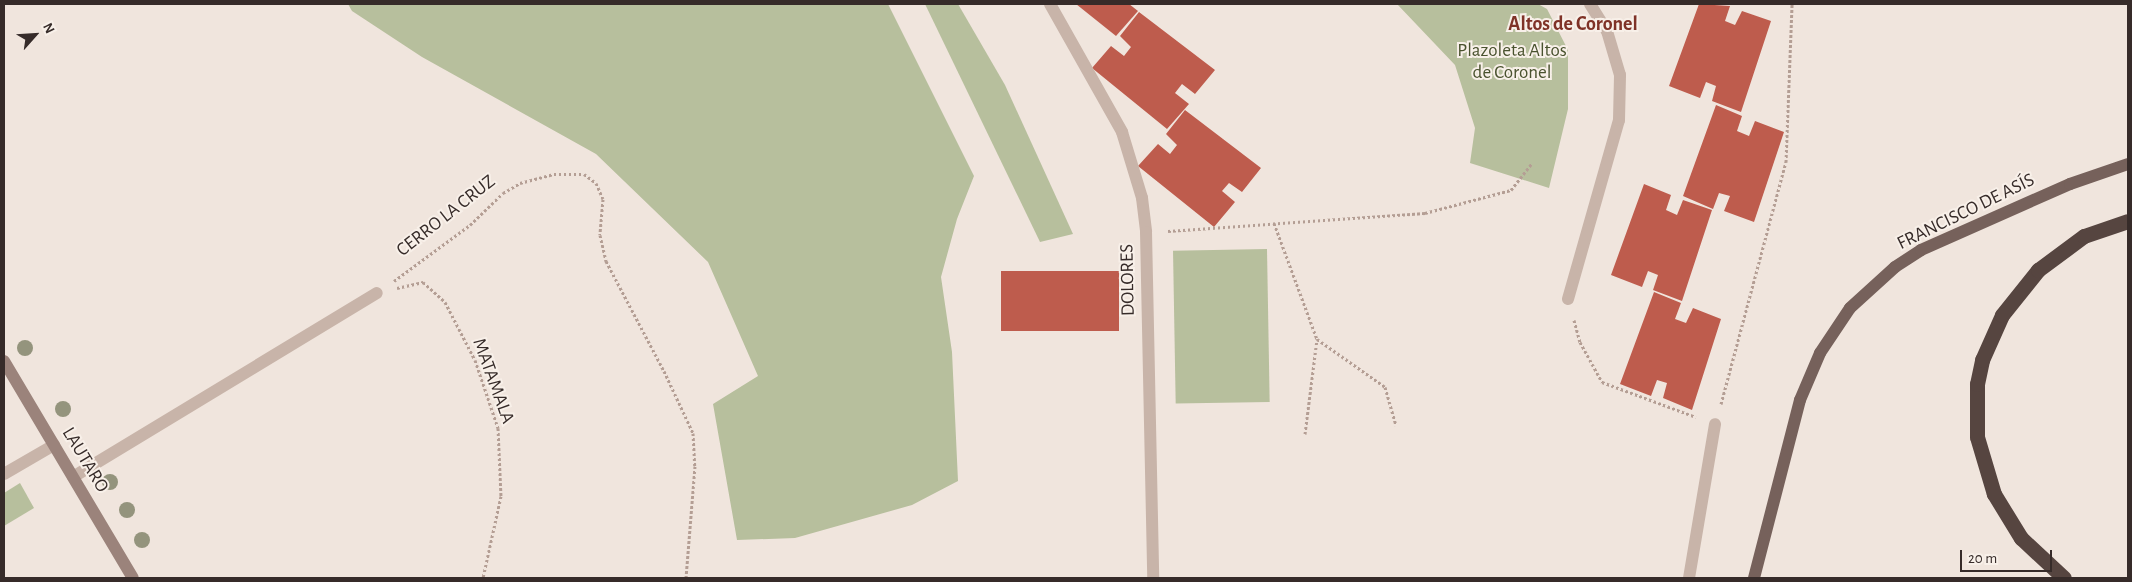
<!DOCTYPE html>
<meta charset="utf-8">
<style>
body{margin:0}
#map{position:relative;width:2132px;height:582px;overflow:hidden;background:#f0e5dd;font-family:"Alegreya Sans",sans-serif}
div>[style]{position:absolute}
.green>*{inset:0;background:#b7bf9d;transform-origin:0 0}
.building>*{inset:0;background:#be5c4d;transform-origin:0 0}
.path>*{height:3px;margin-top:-1.5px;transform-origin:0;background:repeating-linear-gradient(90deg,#b49e94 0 2.5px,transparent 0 5px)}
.service>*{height:12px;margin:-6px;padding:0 6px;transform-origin:6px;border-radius:6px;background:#c8b4a9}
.minor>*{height:12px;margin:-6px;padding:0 6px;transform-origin:6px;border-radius:6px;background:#c8b4a9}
.tertiary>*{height:12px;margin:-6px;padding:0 6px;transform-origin:6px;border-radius:6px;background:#c8b4a9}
.secondary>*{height:12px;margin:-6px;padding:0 6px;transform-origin:6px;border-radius:6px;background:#9b837b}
.primary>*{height:12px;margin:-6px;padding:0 6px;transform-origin:6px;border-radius:6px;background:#76615b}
.motorway>*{height:15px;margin:-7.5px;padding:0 7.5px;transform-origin:7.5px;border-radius:7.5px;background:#564540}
.trees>*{width:16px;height:16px;margin:-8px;border-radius:50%;background:#94947d}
span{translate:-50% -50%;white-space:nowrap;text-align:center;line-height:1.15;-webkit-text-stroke:4px #f8f0e9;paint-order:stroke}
.park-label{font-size:19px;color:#49522e}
.street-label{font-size:19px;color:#362b29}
.neighbourhood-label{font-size:20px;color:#7f3227;font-weight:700}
.frame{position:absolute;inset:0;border:5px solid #362b29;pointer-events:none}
.north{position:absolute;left:10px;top:10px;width:50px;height:50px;-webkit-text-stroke:4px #f8f0e9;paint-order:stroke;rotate:64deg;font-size:14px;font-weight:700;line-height:20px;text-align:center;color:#362b29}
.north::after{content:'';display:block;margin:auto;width:18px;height:22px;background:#362b29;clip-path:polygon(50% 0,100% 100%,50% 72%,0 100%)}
.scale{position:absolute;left:1960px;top:550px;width:92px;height:22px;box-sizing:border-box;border:2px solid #362b29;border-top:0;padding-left:6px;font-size:15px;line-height:18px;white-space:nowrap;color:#362b29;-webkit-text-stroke:4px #f8f0e9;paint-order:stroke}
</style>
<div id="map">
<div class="green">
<i style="clip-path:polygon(348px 4px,888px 4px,974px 176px,957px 219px,941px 277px,952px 352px,958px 481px,912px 505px,795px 538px,737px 540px,713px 404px,758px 376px,708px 262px,596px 154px,422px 57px,352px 11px)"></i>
<i style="clip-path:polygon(925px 4px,958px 4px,1005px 85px,1073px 234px,1040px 242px)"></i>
<i style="clip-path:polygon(1397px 4px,1538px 4px,1547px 9px,1568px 50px,1568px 109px,1549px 188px,1470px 163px,1475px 128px,1455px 65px)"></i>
<i style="left:1267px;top:249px;width:153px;height:94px;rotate:89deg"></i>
<i style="clip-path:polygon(20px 483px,34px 508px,4px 526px,4px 493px)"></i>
</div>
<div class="building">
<i style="clip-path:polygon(1076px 4px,1129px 4px,1138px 11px,1116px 36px)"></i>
<i style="clip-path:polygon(1699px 4px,1730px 6px,1725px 21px,1735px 25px,1742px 11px,1771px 21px,1741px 112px,1712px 101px,1716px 86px,1706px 82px,1700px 98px,1669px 86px)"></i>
<i style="clip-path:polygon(1139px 12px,1215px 70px,1195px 94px,1182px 84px,1175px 93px,1189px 104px,1167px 129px,1092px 68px,1111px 46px,1124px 56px,1131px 47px,1120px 36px)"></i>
<i style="clip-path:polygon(1716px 105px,1742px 116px,1737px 131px,1749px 136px,1755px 121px,1784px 132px,1754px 222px,1724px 211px,1730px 196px,1719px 193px,1713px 209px,1683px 196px)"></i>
<i style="clip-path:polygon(1185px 110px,1261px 168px,1242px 192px,1229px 183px,1222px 191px,1235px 202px,1214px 227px,1138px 166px,1158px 144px,1170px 154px,1177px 145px,1166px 134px)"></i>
<i style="clip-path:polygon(1644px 184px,1671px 195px,1666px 210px,1677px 215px,1683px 200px,1712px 210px,1682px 301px,1653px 290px,1658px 275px,1648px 271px,1642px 287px,1611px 275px)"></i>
<i style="left:1001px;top:271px;width:118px;height:60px"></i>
<i style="clip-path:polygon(1654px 292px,1681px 303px,1675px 319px,1686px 323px,1693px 308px,1721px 319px,1692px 410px,1663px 398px,1667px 383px,1657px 380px,1651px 396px,1620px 384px)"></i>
</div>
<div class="path">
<i style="left:1274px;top:223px;width:124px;rotate:69.7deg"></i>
<i style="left:1317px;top:339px;width:83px;rotate:35.2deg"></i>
<i style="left:1385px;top:387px;width:40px;rotate:74deg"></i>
<i style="left:1168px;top:231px;width:258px;rotate:-4deg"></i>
<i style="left:1425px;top:213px;width:89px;rotate:-15deg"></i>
<i style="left:1511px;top:190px;width:33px;rotate:-52deg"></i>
<i style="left:394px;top:281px;width:94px;rotate:-36.4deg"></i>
<i style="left:470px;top:225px;width:46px;rotate:-44.1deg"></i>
<i style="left:503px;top:193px;width:20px;rotate:-30deg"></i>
<i style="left:520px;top:183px;width:35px;rotate:-15deg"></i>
<i style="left:554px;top:174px;width:30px"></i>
<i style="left:584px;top:174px;width:15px;rotate:37deg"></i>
<i style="left:596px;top:183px;width:17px;rotate:66deg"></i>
<i style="left:603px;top:199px;width:36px;rotate:95deg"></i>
<i style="left:600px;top:235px;width:27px;rotate:77deg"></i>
<i style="left:606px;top:261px;width:124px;rotate:62.2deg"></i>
<i style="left:664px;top:371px;width:68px;rotate:64.9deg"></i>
<i style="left:693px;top:433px;width:33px;rotate:87deg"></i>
<i style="left:695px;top:466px;width:112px;rotate:94.6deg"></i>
<i style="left:397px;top:288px;width:27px;rotate:-13deg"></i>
<i style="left:423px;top:282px;width:30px;rotate:42deg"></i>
<i style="left:445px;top:302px;width:65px;rotate:62.7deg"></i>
<i style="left:475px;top:360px;width:72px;rotate:71.3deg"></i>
<i style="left:498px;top:428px;width:68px;rotate:87.5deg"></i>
<i style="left:501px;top:496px;width:84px;rotate:102.4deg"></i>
<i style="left:1574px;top:320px;width:23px;rotate:75deg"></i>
<i style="left:1580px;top:342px;width:46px;rotate:61.2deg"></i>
<i style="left:1602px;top:382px;width:100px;rotate:20.4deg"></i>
<i style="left:1721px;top:404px;width:251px;rotate:-75deg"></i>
<i style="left:1786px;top:162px;width:158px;rotate:-87.8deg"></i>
<i style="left:1305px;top:434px;width:96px;rotate:-82.8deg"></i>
</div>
<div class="service">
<i style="left:1568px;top:299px;width:186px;rotate:-74.1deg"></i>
<i style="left:1619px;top:120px;width:45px;rotate:-88.7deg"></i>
<i style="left:1620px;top:75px;width:46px;rotate:-106.5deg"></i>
<i style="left:73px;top:477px;width:355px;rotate:-31.2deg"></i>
</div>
<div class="minor">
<i style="left:1050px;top:4px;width:147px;rotate:60.6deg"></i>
<i style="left:1122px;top:132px;width:69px;rotate:73.1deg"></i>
<i style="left:1142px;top:198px;width:34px;rotate:83deg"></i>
<i style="left:1146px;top:232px;width:346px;rotate:88.8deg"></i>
<i style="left:1590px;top:4px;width:32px;rotate:58deg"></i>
<i style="left:1689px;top:578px;width:156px;rotate:-80.4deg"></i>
</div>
<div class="tertiary">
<i style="left:4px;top:474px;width:58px;rotate:-30.1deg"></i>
</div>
<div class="secondary">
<i style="left:4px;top:361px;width:252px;rotate:59.3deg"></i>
</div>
<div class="primary">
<i style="left:1754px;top:578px;width:184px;rotate:-75.5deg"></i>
<i style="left:1800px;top:400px;width:51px;rotate:-66.9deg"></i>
<i style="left:1820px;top:353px;width:54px;rotate:-56.3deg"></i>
<i style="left:1850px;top:308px;width:61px;rotate:-42.3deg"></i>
<i style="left:1895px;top:267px;width:31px;rotate:-33deg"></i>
<i style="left:1921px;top:250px;width:163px;rotate:-23.9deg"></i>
<i style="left:2070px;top:184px;width:61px;rotate:-19deg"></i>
</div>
<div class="motorway">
<i style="left:2064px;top:578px;width:59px;rotate:-137.1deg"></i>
<i style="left:2021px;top:538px;width:52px;rotate:-121.5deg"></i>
<i style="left:1994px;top:494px;width:59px;rotate:-106.6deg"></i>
<i style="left:1977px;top:437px;width:53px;rotate:-90deg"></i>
<i style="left:1977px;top:384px;width:25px;rotate:-78deg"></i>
<i style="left:1982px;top:360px;width:49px;rotate:-66deg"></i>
<i style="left:2002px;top:315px;width:58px;rotate:-51.3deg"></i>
<i style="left:2038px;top:270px;width:57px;rotate:-36.5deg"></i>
<i style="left:2084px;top:236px;width:46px;rotate:-18.8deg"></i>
</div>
<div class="trees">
<i style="left:25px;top:348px"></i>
<i style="left:63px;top:409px"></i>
<i style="left:110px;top:482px"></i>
<i style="left:127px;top:510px"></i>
<i style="left:142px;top:540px"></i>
</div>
<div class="park-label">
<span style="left:1512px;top:62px">Plazoleta Altos<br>de Coronel</span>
</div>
<div class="street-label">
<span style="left:1966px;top:212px;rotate:-26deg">FRANCISCO DE ASÍS</span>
<span style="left:446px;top:216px;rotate:-38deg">CERRO LA CRUZ</span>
<span style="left:1128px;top:280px;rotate:-91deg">DOLORES</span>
<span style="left:493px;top:381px;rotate:70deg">MATAMALA</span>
<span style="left:85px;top:460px;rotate:59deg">LAUTARO</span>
</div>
<div class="neighbourhood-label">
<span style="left:1573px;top:24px">Altos de Coronel</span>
</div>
<div class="frame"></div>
<div class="north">N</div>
<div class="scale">20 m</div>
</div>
